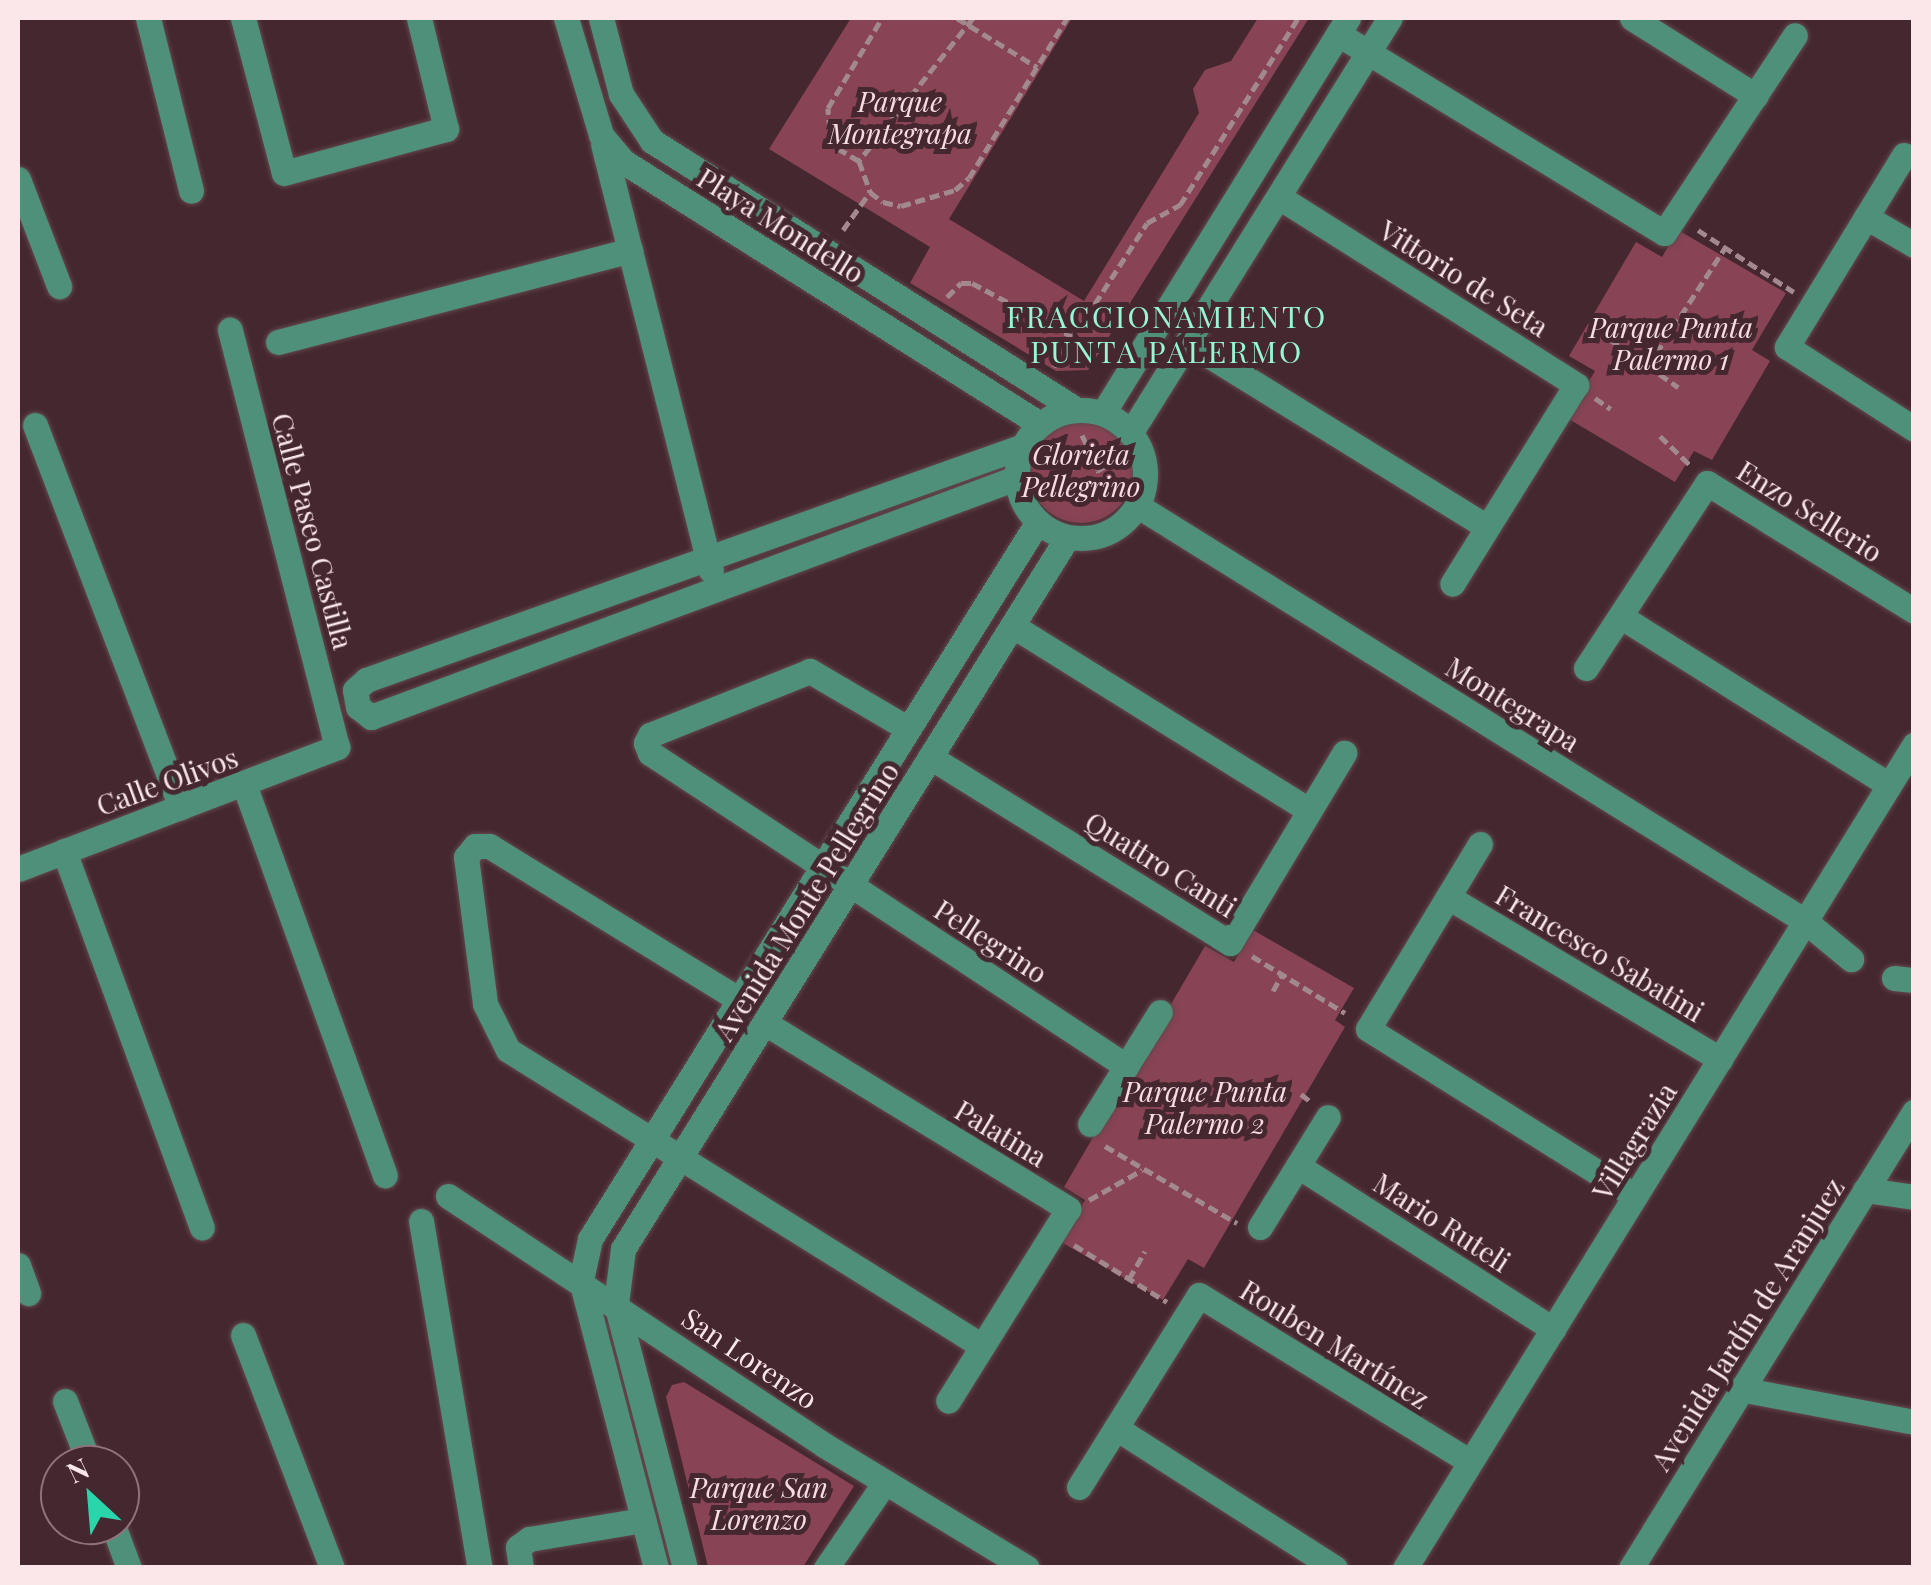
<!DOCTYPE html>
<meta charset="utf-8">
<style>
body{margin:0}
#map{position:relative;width:1931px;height:1585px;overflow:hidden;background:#45282f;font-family:"Playfair Display",serif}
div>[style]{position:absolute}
.green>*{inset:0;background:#884354}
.round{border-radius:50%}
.path>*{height:5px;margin-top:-2.5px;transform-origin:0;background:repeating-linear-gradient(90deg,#a2898e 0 10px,transparent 0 15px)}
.roads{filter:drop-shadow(0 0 2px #62474d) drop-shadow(0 0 2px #62474d)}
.minor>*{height:25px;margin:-12.5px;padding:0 12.5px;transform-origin:12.5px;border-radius:12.5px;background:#4f907b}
.minor>.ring{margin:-12.5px;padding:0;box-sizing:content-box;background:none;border:25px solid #4f907b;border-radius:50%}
span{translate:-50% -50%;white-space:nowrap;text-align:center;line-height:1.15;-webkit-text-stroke:10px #45282f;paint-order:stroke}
.park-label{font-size:28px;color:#f5dde2;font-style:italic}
.street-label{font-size:28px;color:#fbe7ea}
.neighbourhood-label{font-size:30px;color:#98f6d7;letter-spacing:2.5px}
.frame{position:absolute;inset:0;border:20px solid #fbe7ea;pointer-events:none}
.north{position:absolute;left:40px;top:1445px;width:100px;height:100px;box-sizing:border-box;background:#45282f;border:2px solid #8e747a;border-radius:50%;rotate:334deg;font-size:28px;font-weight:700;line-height:40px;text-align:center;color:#fbe7ea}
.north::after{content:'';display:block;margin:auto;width:35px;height:45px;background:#2bd5ac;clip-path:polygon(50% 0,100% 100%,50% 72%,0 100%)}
</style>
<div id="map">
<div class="green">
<i style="clip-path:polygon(851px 18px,1072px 18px,949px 219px,1084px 301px,1199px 113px,1193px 89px,1205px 70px,1231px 61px,1258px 18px,1309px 18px,1088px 370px,1056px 371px,910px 283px,930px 247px,769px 149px)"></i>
<i style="clip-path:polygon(1678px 230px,1786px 293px,1752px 350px,1770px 361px,1712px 460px,1694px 451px,1675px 482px,1567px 418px,1595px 371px,1569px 356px,1636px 242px,1662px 257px)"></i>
<i class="round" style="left:1029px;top:419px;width:104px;height:104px"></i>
<i style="clip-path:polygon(1253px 930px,1354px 988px,1335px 1020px,1345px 1027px,1204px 1268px,1188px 1259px,1163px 1300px,1061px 1242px,1085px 1200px,1064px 1187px,1205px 946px,1234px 962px)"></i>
<i style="clip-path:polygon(684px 1382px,854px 1486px,803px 1567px,708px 1567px,666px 1397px,672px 1385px)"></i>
</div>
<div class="path">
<i style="left:957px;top:18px;width:94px;rotate:31.5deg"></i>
<i style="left:973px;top:18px;width:183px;rotate:128.6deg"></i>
<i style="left:859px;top:161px;width:33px;rotate:70deg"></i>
<i style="left:870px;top:192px;width:16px;rotate:38deg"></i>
<i style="left:883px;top:202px;width:18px;rotate:13deg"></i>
<i style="left:901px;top:206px;width:56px;rotate:-16.5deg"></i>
<i style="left:955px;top:190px;width:18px;rotate:-41deg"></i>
<i style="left:969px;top:178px;width:188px;rotate:-58.5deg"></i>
<i style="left:859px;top:161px;width:33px;rotate:-149deg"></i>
<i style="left:831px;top:144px;width:36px;rotate:-95deg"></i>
<i style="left:828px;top:108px;width:105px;rotate:-59deg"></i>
<i style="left:843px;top:230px;width:47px;rotate:-54.6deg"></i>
<i style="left:1698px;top:230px;width:114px;rotate:32.9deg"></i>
<i style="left:947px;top:297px;width:20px;rotate:-45deg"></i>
<i style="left:961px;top:283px;width:11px"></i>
<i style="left:972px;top:283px;width:153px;rotate:28.1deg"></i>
<i style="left:1598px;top:331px;width:98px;rotate:35deg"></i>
<i style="left:1648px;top:366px;width:141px;rotate:-56.9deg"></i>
<i style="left:1054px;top:367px;width:171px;rotate:-57.1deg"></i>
<i style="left:1147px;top:223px;width:38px;rotate:-29deg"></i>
<i style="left:1180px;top:205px;width:221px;rotate:-57.7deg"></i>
<i style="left:1595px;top:398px;width:19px;rotate:35deg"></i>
<i style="left:1082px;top:435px;width:38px;rotate:65deg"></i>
<i style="left:1098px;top:470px;width:30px;rotate:-27deg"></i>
<i style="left:1660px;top:436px;width:42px;rotate:44deg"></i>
<i style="left:1088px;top:450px;width:43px;rotate:131.2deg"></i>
<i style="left:1060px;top:482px;width:23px;rotate:47deg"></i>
<i style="left:1076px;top:499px;width:32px;rotate:-24deg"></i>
<i style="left:1105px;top:486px;width:17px;rotate:-114deg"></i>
<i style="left:1252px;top:956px;width:109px;rotate:31.5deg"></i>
<i style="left:1273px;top:991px;width:21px;rotate:-61deg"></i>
<i style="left:1301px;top:1094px;width:13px;rotate:39deg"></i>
<i style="left:1105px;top:1146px;width:153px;rotate:30.3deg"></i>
<i style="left:1089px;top:1200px;width:61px;rotate:-29.5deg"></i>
<i style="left:1074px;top:1245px;width:109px;rotate:31.5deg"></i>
<i style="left:1129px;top:1279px;width:32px;rotate:-60deg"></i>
</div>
<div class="roads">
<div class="minor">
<i style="left:148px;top:18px;width:178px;rotate:76deg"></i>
<i style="left:243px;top:18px;width:160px;rotate:75.2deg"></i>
<i style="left:284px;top:173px;width:168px;rotate:-15.2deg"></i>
<i style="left:446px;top:129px;width:114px;rotate:-103.7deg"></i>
<i style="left:566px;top:18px;width:122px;rotate:73.3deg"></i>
<i style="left:601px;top:135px;width:35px;rotate:50deg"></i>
<i style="left:624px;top:162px;width:492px;rotate:32.2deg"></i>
<i style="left:601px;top:18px;width:79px;rotate:75.3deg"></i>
<i style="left:621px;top:94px;width:56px;rotate:56.6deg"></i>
<i style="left:652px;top:141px;width:503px;rotate:32.33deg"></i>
<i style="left:1632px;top:18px;width:146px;rotate:32.2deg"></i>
<i style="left:1338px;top:34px;width:382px;rotate:31.4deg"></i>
<i style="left:1664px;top:233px;width:237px;rotate:-56.5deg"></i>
<i style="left:603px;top:144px;width:440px;rotate:75.8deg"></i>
<i style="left:1904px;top:155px;width:225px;rotate:121.4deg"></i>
<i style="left:1787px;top:347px;width:151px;rotate:32.8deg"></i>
<i style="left:18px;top:179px;width:115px;rotate:69deg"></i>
<i style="left:1279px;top:197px;width:352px;rotate:32.3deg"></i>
<i style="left:1576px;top:385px;width:234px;rotate:121.9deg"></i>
<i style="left:1866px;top:217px;width:56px;rotate:30.3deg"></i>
<i style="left:278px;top:342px;width:364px;rotate:-14.6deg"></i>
<i style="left:1189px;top:343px;width:350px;rotate:31.7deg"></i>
<i class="ring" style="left:1017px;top:410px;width:103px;height:103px"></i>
<i style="left:1103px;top:413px;width:465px;rotate:-58.2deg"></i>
<i style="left:35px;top:425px;width:409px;rotate:69.1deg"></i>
<i style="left:1131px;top:432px;width:488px;rotate:-58deg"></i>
<i style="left:1016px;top:478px;width:688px;rotate:159.67deg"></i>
<i style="left:371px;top:717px;width:16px;rotate:-142deg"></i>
<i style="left:358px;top:707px;width:17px;rotate:-100deg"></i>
<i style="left:355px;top:690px;width:15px;rotate:-42deg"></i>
<i style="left:366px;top:680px;width:697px;rotate:-19.6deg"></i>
<i style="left:1138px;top:506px;width:786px;rotate:31.89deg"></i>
<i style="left:1805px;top:921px;width:60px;rotate:39.6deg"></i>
<i style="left:1623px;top:618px;width:314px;rotate:32.1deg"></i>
<i style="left:1013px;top:626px;width:349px;rotate:31.9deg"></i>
<i style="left:1586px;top:668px;width:221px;rotate:-56.8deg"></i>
<i style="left:1707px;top:483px;width:243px;rotate:31.7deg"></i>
<i style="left:907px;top:728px;width:113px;rotate:-149.6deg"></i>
<i style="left:810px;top:671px;width:172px;rotate:158.2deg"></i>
<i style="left:650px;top:735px;width:9px;rotate:117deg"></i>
<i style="left:646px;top:743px;width:11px;rotate:68deg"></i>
<i style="left:650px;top:753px;width:570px;rotate:33.33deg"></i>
<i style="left:930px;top:757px;width:353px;rotate:31.8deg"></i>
<i style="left:1230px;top:943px;width:222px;rotate:-59deg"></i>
<i style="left:244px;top:784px;width:416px;rotate:70.2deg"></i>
<i style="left:1480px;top:844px;width:216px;rotate:121.2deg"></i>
<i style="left:1368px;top:1029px;width:315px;rotate:32deg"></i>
<i style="left:64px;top:851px;width:401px;rotate:69.9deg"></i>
<i style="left:18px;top:869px;width:342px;rotate:-20.9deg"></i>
<i style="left:337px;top:747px;width:431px;rotate:-104.4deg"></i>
<i style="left:1448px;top:897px;width:317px;rotate:30.8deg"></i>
<i style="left:1894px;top:978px;width:20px;rotate:6deg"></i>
<i style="left:743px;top:1002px;width:298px;rotate:-148.4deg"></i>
<i style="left:489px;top:846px;width:14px;rotate:180deg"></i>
<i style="left:475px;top:846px;width:14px;rotate:129deg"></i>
<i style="left:466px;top:857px;width:148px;rotate:82.6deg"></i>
<i style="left:485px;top:1004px;width:51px;rotate:63.4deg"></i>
<i style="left:508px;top:1050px;width:559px;rotate:31.98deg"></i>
<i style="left:765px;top:1023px;width:356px;rotate:31.5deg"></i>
<i style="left:1068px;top:1209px;width:226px;rotate:122deg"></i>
<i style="left:1090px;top:1124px;width:132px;rotate:-58deg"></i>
<i style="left:1298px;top:1166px;width:303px;rotate:32.6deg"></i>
<i style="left:1865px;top:1190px;width:49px;rotate:8.1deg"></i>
<i style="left:448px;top:1196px;width:451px;rotate:33.5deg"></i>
<i style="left:824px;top:1445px;width:237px;rotate:31.2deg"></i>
<i style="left:421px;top:1221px;width:352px;rotate:80.4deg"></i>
<i style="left:1260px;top:1227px;width:129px;rotate:-58.3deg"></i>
<i style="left:18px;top:1265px;width:30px;rotate:70deg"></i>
<i style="left:243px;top:1335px;width:249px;rotate:69.1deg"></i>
<i style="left:1740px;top:1389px;width:177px;rotate:10.7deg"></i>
<i style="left:65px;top:1401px;width:69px;rotate:68.7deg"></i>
<i style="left:1116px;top:1428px;width:260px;rotate:32.6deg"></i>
<i style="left:1079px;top:1487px;width:226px;rotate:-58deg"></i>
<i style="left:1199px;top:1295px;width:318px;rotate:31.6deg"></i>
<i style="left:113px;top:1525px;width:46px;rotate:69.6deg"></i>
<i style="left:521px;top:1568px;width:21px;rotate:-98deg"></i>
<i style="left:518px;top:1547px;width:14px;rotate:-36deg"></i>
<i style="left:529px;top:1539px;width:116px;rotate:-9.5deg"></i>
<i style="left:656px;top:1568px;width:298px;rotate:-104.6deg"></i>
<i style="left:581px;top:1280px;width:42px;rotate:-77.6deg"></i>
<i style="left:590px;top:1239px;width:844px;rotate:-58.02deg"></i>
<i style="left:685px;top:1568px;width:274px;rotate:-104.6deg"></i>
<i style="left:616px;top:1303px;width:54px;rotate:-82.6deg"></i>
<i style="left:623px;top:1249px;width:838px;rotate:-58.02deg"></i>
<i style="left:826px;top:1568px;width:104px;rotate:-55.5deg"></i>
<i style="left:1405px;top:1568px;width:968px;rotate:-58.26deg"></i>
<i style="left:1631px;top:1568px;width:537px;rotate:-58.18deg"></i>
</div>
</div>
<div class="park-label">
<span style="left:900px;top:117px">Parque<br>Montegrapa</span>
<span style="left:1671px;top:343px">Parque Punta<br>Palermo 1</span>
<span style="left:1081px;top:470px">Glorieta<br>Pellegrino</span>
<span style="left:1205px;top:1107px">Parque Punta<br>Palermo 2</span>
<span style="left:759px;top:1503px">Parque San<br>Lorenzo</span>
</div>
<div class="street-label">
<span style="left:781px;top:225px;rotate:32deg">Playa Mondello</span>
<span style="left:1464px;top:278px;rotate:32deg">Vittorio de Seta</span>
<span style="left:1810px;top:511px;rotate:32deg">Enzo Sellerio</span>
<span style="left:313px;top:531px;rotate:75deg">Calle Paseo Castilla</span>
<span style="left:1513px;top:704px;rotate:32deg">Montegrapa</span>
<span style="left:167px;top:781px;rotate:-20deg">Calle Olivos</span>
<span style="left:1161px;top:864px;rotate:32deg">Quattro Canti</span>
<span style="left:806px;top:901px;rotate:-58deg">Avenida Monte Pellegrino</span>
<span style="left:991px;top:941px;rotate:33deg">Pellegrino</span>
<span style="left:1600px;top:953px;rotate:31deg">Francesco Sabatini</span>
<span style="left:1001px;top:1133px;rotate:31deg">Palatina</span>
<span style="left:1634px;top:1141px;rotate:-58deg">Villagrazia</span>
<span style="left:1442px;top:1222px;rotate:33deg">Mario Ruteli</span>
<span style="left:1747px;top:1324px;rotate:-58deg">Avenida Jardín de Aranjuez</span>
<span style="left:1335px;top:1344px;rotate:32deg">Rouben Martínez</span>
<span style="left:750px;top:1358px;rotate:34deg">San Lorenzo</span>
</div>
<div class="neighbourhood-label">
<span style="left:1167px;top:333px">FRACCIONAMIENTO<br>PUNTA PALERMO</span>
</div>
<div class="frame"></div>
<div class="north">N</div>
</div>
